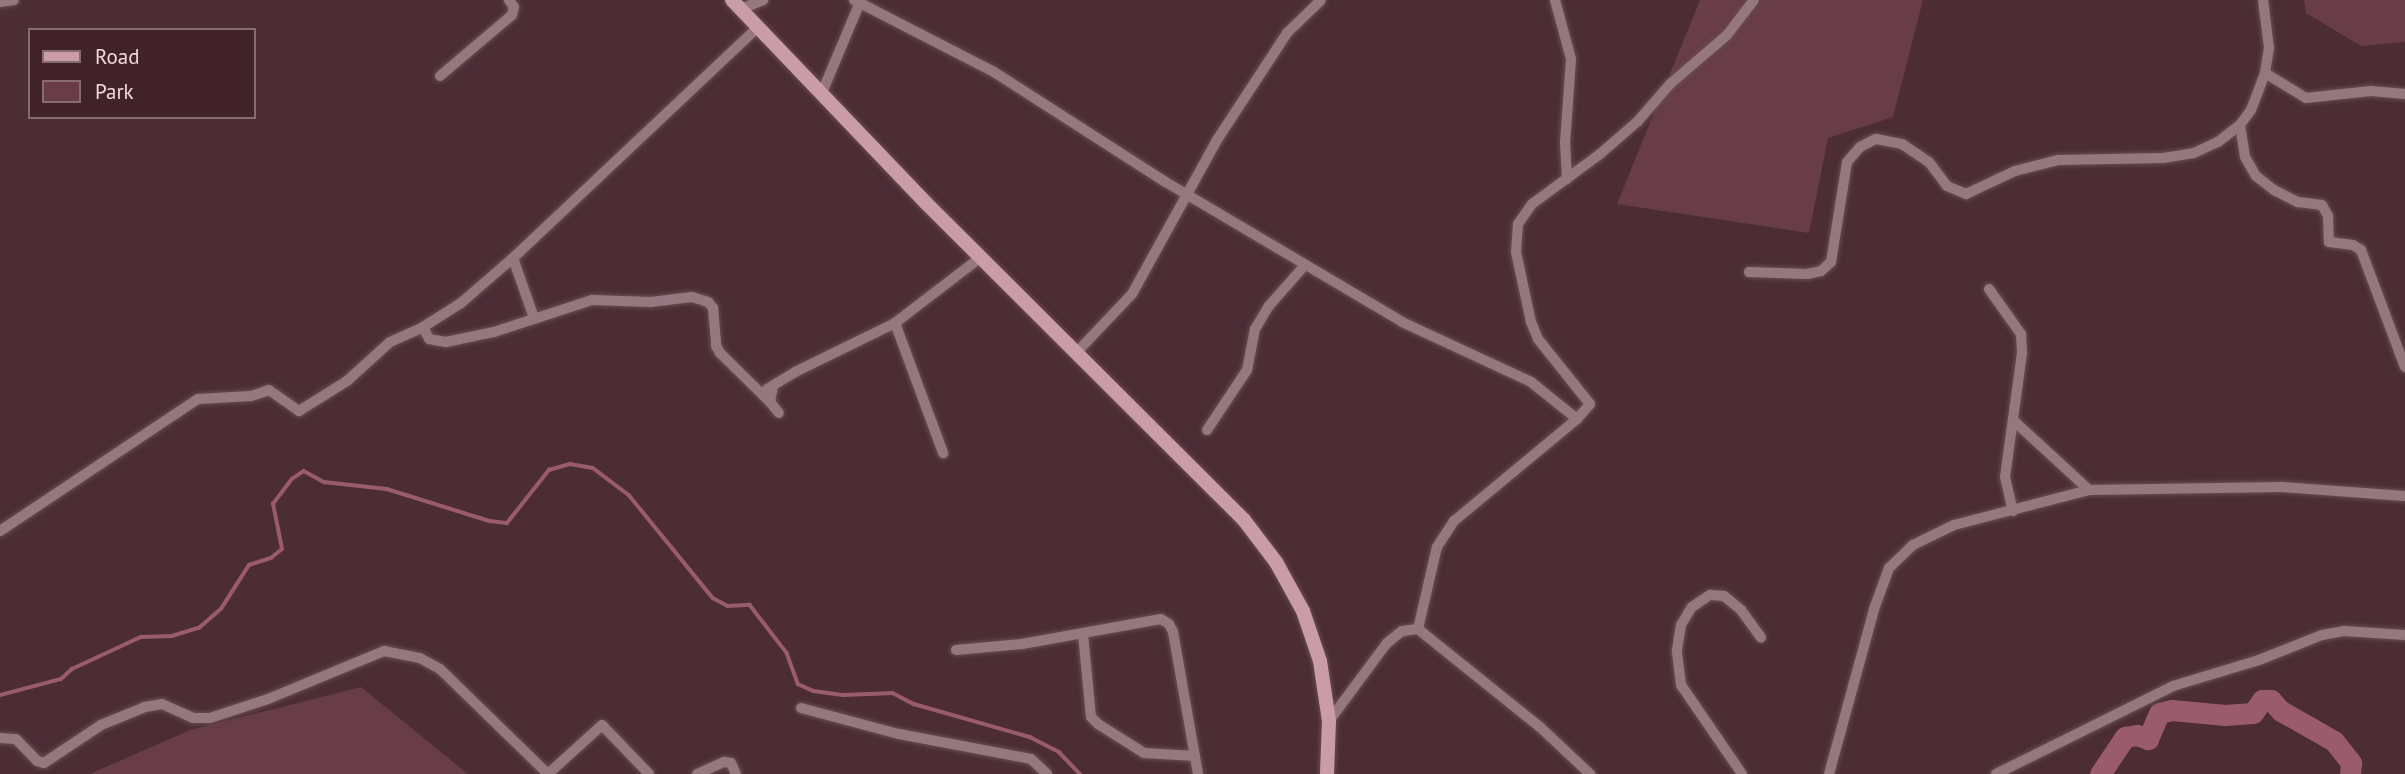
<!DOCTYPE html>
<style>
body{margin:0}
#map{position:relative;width:2405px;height:774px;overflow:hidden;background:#4c2d35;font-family:"PT Sans",sans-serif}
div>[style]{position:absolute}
.green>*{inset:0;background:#683c48}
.stream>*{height:3.5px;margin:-1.75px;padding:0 1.75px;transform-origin:1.75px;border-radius:1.75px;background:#9a5c6c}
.river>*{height:21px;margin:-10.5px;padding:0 10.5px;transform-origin:10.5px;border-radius:10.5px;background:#9a5c6c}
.roads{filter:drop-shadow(0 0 2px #694c53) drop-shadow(0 0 2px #694c53)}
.street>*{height:10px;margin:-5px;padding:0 5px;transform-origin:5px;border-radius:5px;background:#95787f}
.secondary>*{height:14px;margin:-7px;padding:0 7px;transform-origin:7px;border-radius:7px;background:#ca9ca7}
span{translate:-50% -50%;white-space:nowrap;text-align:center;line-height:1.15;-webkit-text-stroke:7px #41222b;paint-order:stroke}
.legend{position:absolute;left:28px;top:28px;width:228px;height:91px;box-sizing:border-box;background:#41222b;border:2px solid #866b72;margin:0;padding:9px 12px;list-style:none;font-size:21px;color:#eed9dd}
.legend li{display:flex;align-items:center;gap:14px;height:35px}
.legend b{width:35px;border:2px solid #866b72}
</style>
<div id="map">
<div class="green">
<i style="clip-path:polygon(1700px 0,1923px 0,1893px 117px,1828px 138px,1809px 233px,1617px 204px)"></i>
<i style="clip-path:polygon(2304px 0,2405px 0,2405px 42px,2361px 46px,2306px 13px)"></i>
<i style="clip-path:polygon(361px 687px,468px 774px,90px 774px,190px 730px)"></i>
</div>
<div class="stream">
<i style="left:0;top:695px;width:63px;rotate:-14.7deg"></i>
<i style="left:61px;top:679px;width:15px;rotate:-42deg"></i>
<i style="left:72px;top:669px;width:76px;rotate:-24.9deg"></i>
<i style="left:141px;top:637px;width:31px;rotate:-2deg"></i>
<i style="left:172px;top:636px;width:28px;rotate:-17deg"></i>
<i style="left:199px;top:628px;width:29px;rotate:-41deg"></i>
<i style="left:221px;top:609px;width:52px;rotate:-57.5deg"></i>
<i style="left:249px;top:565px;width:23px;rotate:-18deg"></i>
<i style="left:271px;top:558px;width:14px;rotate:-39deg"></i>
<i style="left:282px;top:549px;width:46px;rotate:-101.3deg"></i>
<i style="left:273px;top:504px;width:31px;rotate:-53deg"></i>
<i style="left:292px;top:479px;width:14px;rotate:-34deg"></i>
<i style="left:304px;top:471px;width:23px;rotate:29deg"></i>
<i style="left:324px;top:482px;width:63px;rotate:6.3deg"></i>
<i style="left:387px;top:489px;width:108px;rotate:17.3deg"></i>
<i style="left:490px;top:521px;width:17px;rotate:7deg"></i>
<i style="left:507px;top:523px;width:68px;rotate:-51.6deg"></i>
<i style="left:549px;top:470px;width:22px;rotate:-16deg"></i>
<i style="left:570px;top:464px;width:23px;rotate:10deg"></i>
<i style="left:593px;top:468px;width:45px;rotate:36.9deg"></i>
<i style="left:629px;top:495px;width:133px;rotate:50.8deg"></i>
<i style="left:713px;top:598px;width:17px;rotate:28deg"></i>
<i style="left:728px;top:606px;width:22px;rotate:-3deg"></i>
<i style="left:750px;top:605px;width:61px;rotate:52.4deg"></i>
<i style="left:787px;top:653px;width:33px;rotate:70deg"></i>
<i style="left:798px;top:684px;width:17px;rotate:24deg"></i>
<i style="left:814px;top:691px;width:30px;rotate:8deg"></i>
<i style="left:844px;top:695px;width:49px;rotate:-2.3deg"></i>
<i style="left:893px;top:693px;width:24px;rotate:28deg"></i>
<i style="left:914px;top:704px;width:121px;rotate:15.9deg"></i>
<i style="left:1030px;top:737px;width:33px;rotate:27deg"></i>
<i style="left:1059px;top:752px;width:30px;rotate:46deg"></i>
</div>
<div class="river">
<i style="left:2100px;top:774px;width:45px;rotate:-56deg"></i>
<i style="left:2125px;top:737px;width:12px;rotate:-9deg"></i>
<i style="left:2137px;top:735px;width:12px;rotate:20deg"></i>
<i style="left:2148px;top:739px;width:28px;rotate:-67deg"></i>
<i style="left:2159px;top:713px;width:13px;rotate:-13deg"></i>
<i style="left:2172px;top:710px;width:53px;rotate:5.4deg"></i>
<i style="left:2225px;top:715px;width:28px;rotate:-4deg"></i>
<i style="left:2253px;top:713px;width:16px;rotate:-55deg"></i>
<i style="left:2262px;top:700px;width:9px"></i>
<i style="left:2271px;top:700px;width:15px;rotate:48deg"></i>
<i style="left:2281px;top:711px;width:61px;rotate:29.5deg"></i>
<i style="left:2334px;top:741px;width:28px;rotate:52deg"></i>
<i style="left:2351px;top:763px;width:11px;rotate:95deg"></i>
</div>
<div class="roads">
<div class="street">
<i style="left:854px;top:0;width:157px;rotate:27.2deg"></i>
<i style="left:994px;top:72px;width:202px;rotate:32.7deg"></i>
<i style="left:1164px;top:181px;width:277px;rotate:30.6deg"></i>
<i style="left:1402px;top:322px;width:142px;rotate:24.9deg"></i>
<i style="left:1531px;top:382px;width:59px;rotate:38.8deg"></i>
<i style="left:1555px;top:0;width:61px;rotate:74.8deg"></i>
<i style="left:1571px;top:59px;width:83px;rotate:94.1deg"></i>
<i style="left:1565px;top:142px;width:37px;rotate:87deg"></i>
<i style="left:0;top:2px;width:14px;rotate:-8deg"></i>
<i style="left:741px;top:9px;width:24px;rotate:-22deg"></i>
<i style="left:2265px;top:73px;width:48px;rotate:31.4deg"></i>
<i style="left:2306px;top:98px;width:65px;rotate:-6.1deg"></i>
<i style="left:2371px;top:91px;width:34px;rotate:5deg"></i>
<i style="left:440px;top:76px;width:94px;rotate:-40.3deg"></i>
<i style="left:512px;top:15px;width:8px;rotate:-76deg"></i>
<i style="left:514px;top:7px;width:9px;rotate:-126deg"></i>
<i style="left:821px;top:95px;width:103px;rotate:-67.2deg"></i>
<i style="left:2240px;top:125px;width:32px;rotate:81deg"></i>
<i style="left:2245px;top:157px;width:22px;rotate:60deg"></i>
<i style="left:2256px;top:176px;width:23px;rotate:38deg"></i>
<i style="left:2274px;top:190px;width:27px;rotate:27deg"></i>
<i style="left:2298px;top:202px;width:24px;rotate:7deg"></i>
<i style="left:2322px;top:205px;width:13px;rotate:61deg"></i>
<i style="left:2328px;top:216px;width:26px;rotate:88deg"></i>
<i style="left:2329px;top:242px;width:24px;rotate:7deg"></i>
<i style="left:2353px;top:245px;width:9px;rotate:32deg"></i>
<i style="left:2361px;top:250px;width:125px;rotate:69.4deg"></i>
<i style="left:513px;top:258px;width:64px;rotate:70.7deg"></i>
<i style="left:1749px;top:272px;width:58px;rotate:2deg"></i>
<i style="left:1807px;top:274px;width:14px;rotate:-12deg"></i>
<i style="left:1821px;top:271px;width:13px;rotate:-42deg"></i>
<i style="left:1831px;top:262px;width:101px;rotate:-80.9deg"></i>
<i style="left:1847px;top:162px;width:20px;rotate:-49deg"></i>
<i style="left:1860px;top:147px;width:18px;rotate:-27deg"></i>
<i style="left:1876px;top:139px;width:26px;rotate:11deg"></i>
<i style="left:1902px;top:144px;width:32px;rotate:34deg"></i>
<i style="left:1929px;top:162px;width:30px;rotate:53deg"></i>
<i style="left:1947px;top:186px;width:21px;rotate:23deg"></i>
<i style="left:1966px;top:194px;width:54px;rotate:-25.1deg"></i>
<i style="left:2015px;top:171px;width:44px;rotate:-14.3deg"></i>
<i style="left:2058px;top:160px;width:105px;rotate:-1.1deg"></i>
<i style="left:2163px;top:158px;width:31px;rotate:-9deg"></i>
<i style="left:2194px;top:153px;width:26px;rotate:-25deg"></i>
<i style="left:2218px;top:142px;width:28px;rotate:-38deg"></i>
<i style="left:2240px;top:125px;width:19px;rotate:-54deg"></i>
<i style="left:2251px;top:110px;width:40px;rotate:-69deg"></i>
<i style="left:2265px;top:73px;width:25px;rotate:-81deg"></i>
<i style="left:2269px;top:48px;width:48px;rotate:-97.1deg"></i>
<i style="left:1989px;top:289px;width:55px;rotate:54.6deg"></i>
<i style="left:2021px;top:334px;width:19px;rotate:87deg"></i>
<i style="left:2022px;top:353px;width:125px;rotate:97.8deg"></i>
<i style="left:2005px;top:477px;width:35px;rotate:77deg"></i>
<i style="left:895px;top:323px;width:139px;rotate:69.7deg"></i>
<i style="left:423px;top:327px;width:45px;rotate:-32.3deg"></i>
<i style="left:461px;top:303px;width:69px;rotate:-40.9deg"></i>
<i style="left:513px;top:258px;width:337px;rotate:-43.3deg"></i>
<i style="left:1076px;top:353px;width:81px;rotate:-46.5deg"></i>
<i style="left:1132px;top:294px;width:176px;rotate:-61.1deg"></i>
<i style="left:1217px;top:140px;width:128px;rotate:-56.8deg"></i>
<i style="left:1287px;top:33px;width:47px;rotate:-44.1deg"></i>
<i style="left:767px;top:389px;width:33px;rotate:-31deg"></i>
<i style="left:795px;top:372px;width:111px;rotate:-26.1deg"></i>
<i style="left:895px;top:323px;width:108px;rotate:-37.5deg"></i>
<i style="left:770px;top:402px;width:14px;rotate:51deg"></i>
<i style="left:2014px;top:421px;width:102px;rotate:42.6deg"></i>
<i style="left:1207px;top:430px;width:72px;rotate:-56.3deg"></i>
<i style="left:1247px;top:370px;width:42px;rotate:-79deg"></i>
<i style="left:1255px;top:329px;width:26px;rotate:-59deg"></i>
<i style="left:1268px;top:307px;width:56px;rotate:-48.6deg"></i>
<i style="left:0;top:531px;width:238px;rotate:-33.7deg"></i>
<i style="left:198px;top:399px;width:53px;rotate:-3.2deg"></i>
<i style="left:251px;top:396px;width:19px;rotate:-18deg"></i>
<i style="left:269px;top:390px;width:37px;rotate:35deg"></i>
<i style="left:299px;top:411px;width:57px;rotate:-32deg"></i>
<i style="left:347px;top:381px;width:58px;rotate:-42.2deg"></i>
<i style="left:390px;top:342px;width:36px;rotate:-24deg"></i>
<i style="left:423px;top:327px;width:13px;rotate:63deg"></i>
<i style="left:429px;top:339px;width:17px;rotate:10deg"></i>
<i style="left:446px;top:342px;width:49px;rotate:-11.8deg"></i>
<i style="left:494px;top:332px;width:103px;rotate:-18.1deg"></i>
<i style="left:592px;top:300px;width:59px;rotate:1.9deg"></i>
<i style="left:651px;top:302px;width:41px;rotate:-7deg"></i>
<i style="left:692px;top:297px;width:17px;rotate:17deg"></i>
<i style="left:708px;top:302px;width:8px;rotate:50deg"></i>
<i style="left:713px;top:308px;width:38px;rotate:85deg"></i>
<i style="left:716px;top:346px;width:8px;rotate:60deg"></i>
<i style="left:720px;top:353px;width:70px;rotate:44.4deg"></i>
<i style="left:770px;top:402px;width:15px;rotate:-79deg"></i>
<i style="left:1418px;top:629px;width:84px;rotate:-77deg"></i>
<i style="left:1437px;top:547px;width:31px;rotate:-57deg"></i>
<i style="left:1454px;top:521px;width:160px;rotate:-39.7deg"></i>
<i style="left:1577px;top:419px;width:20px;rotate:-49deg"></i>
<i style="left:1590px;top:404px;width:83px;rotate:-128.7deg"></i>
<i style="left:1538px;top:339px;width:18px;rotate:-112deg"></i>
<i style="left:1531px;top:322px;width:72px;rotate:-102.1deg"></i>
<i style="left:1516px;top:252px;width:28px;rotate:-86deg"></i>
<i style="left:1518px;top:224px;width:24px;rotate:-55deg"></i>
<i style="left:1532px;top:204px;width:84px;rotate:-36.3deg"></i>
<i style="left:1600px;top:154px;width:50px;rotate:-41deg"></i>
<i style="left:1638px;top:121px;width:49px;rotate:-49.1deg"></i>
<i style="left:1670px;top:84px;width:75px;rotate:-40.7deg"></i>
<i style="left:1727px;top:35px;width:44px;rotate:-52.4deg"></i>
<i style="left:1083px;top:634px;width:83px;rotate:84.5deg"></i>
<i style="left:1091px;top:717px;width:10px;rotate:45deg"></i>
<i style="left:1098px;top:724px;width:54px;rotate:32.2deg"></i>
<i style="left:1144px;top:753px;width:51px;rotate:3.4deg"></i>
<i style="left:956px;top:650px;width:66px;rotate:-5.2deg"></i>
<i style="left:1022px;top:644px;width:141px;rotate:-10.2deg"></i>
<i style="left:1161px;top:619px;width:9px;rotate:32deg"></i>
<i style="left:1169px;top:624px;width:9px;rotate:63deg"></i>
<i style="left:1173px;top:632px;width:144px;rotate:80deg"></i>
<i style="left:801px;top:708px;width:101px;rotate:14.9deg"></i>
<i style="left:899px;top:734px;width:134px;rotate:10.7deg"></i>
<i style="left:1031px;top:759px;width:22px;rotate:43deg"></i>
<i style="left:1329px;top:721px;width:97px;rotate:-53.4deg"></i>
<i style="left:1387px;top:643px;width:19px;rotate:-39deg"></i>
<i style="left:1402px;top:631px;width:16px;rotate:-7deg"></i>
<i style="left:1418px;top:629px;width:156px;rotate:38.8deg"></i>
<i style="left:1540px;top:727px;width:69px;rotate:43.2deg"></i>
<i style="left:0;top:738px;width:16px;rotate:4deg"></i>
<i style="left:16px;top:739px;width:30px;rotate:46deg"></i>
<i style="left:37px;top:761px;width:7px;rotate:16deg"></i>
<i style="left:44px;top:763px;width:69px;rotate:-33.7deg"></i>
<i style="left:101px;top:725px;width:48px;rotate:-22.2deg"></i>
<i style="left:145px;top:707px;width:17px;rotate:-10deg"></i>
<i style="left:162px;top:704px;width:34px;rotate:24deg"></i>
<i style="left:193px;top:718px;width:17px"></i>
<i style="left:210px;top:718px;width:61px;rotate:-18.1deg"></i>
<i style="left:268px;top:699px;width:126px;rotate:-22.5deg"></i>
<i style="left:384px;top:651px;width:37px;rotate:11deg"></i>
<i style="left:420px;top:658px;width:23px;rotate:29deg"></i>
<i style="left:440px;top:669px;width:151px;rotate:44.2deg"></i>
<i style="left:548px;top:774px;width:73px;rotate:-42.2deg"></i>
<i style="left:602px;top:725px;width:68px;rotate:46.2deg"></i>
<i style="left:697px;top:774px;width:30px;rotate:-24deg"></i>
<i style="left:724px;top:762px;width:7px;rotate:8deg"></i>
<i style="left:731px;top:763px;width:12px;rotate:66deg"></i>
<i style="left:1742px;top:774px;width:108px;rotate:-124.4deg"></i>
<i style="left:1681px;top:685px;width:35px;rotate:-97deg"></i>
<i style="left:1677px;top:650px;width:25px;rotate:-81deg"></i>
<i style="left:1681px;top:625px;width:21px;rotate:-59deg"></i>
<i style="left:1692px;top:607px;width:22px;rotate:-34deg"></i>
<i style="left:1710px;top:595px;width:14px;rotate:4deg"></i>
<i style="left:1724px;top:596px;width:22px;rotate:39deg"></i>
<i style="left:1741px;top:610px;width:34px;rotate:54deg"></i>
<i style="left:1829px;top:774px;width:171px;rotate:-74.7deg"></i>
<i style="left:1874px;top:609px;width:44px;rotate:-69.9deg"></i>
<i style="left:1889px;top:568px;width:33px;rotate:-44deg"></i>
<i style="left:1913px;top:545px;width:46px;rotate:-26deg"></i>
<i style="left:1954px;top:525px;width:139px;rotate:-14.5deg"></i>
<i style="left:2089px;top:490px;width:193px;rotate:-0.9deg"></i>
<i style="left:2282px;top:487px;width:123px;rotate:4.2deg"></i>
<i style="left:1996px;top:774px;width:198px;rotate:-26.4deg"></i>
<i style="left:2173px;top:686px;width:90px;rotate:-16.8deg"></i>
<i style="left:2259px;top:660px;width:68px;rotate:-21.6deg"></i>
<i style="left:2322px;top:635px;width:22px;rotate:-10deg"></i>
<i style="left:2344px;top:631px;width:61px;rotate:3.8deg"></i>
</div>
<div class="secondary">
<i style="left:732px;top:0;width:281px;rotate:46.3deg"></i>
<i style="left:926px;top:203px;width:449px;rotate:44.9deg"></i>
<i style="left:1244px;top:520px;width:53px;rotate:52.7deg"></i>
<i style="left:1276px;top:562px;width:56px;rotate:61.1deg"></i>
<i style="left:1303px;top:611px;width:53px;rotate:71.2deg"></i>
<i style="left:1320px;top:661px;width:61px;rotate:81.5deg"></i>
<i style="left:1329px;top:721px;width:53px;rotate:92.2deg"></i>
</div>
</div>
<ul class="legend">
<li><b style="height:9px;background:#ca9ca7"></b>Road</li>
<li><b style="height:19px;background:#683c48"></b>Park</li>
</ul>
</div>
